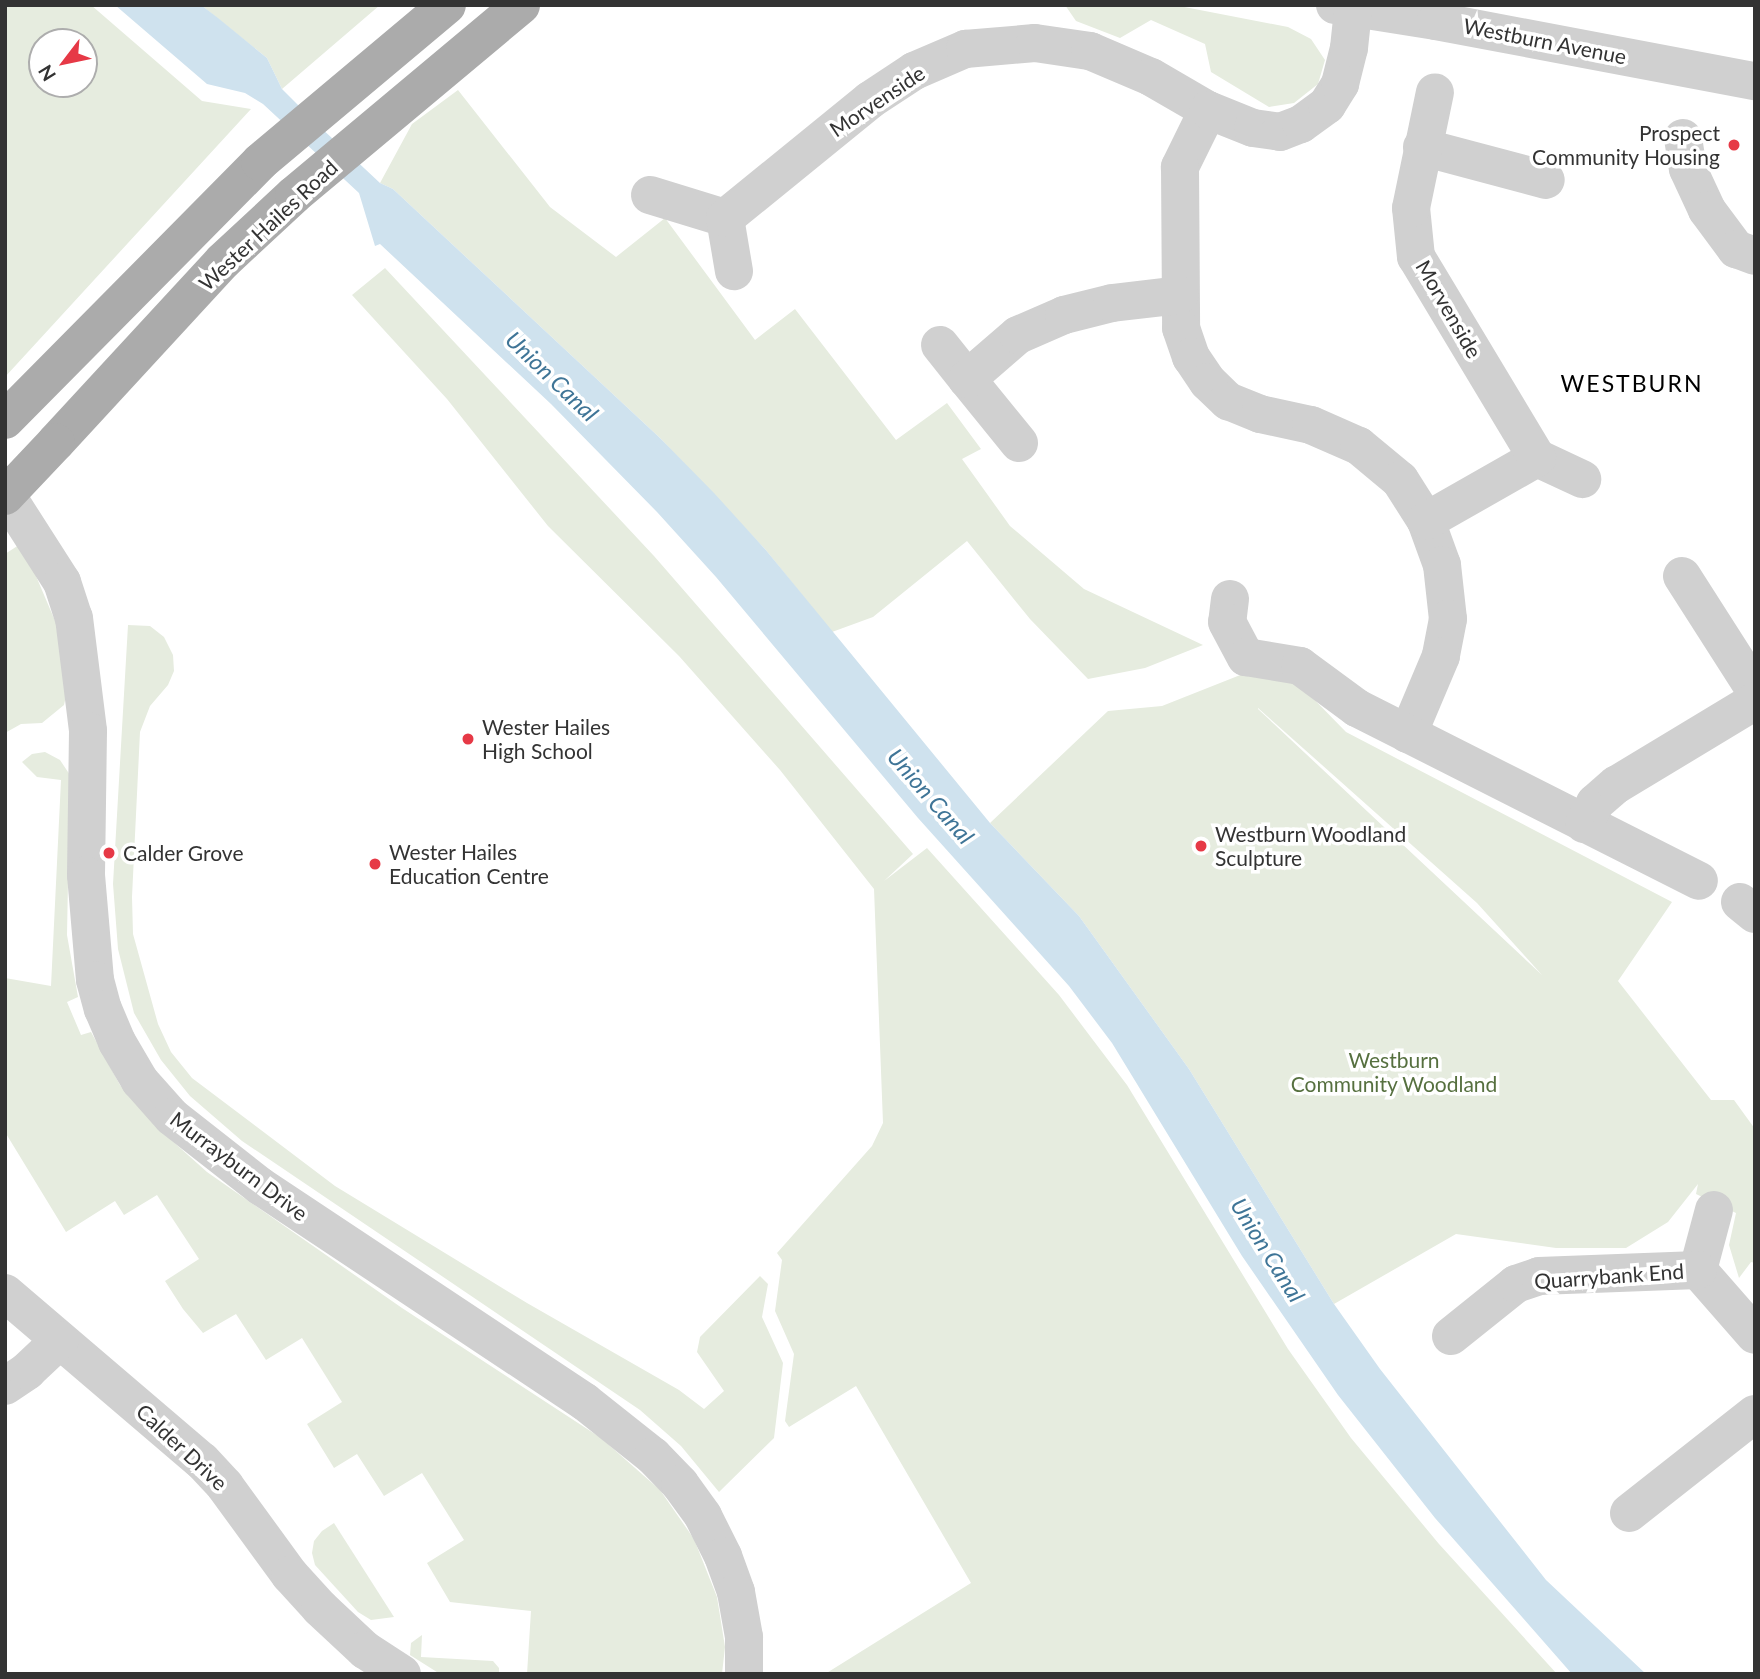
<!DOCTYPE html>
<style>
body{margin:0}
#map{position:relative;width:1760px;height:1679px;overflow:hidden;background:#fff;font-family:Lato,sans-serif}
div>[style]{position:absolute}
.green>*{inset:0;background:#e6ecdf}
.water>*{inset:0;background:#cfe2ee}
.minor>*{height:38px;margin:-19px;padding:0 19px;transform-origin:19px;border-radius:19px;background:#d0d0d0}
.major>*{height:38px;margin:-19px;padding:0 19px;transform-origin:19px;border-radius:19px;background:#ababab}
.major-bridge>*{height:38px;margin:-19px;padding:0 19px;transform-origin:19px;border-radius:19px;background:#ababab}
.dots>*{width:19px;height:19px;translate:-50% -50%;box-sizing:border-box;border:4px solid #fff;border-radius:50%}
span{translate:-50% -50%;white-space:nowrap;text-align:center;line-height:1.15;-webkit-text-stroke:7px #fff;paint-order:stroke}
.street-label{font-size:21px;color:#333}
.poi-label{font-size:21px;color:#333}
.right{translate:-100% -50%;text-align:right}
.left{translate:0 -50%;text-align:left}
.park-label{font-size:21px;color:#56703f}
.water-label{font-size:23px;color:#3f7597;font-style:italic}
.neighbourhood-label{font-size:23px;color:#000;letter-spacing:2px}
.frame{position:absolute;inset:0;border:7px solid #333;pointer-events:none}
.north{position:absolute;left:28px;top:28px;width:70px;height:70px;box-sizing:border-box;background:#fff;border:2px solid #adadad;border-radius:50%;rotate:238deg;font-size:19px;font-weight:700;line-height:28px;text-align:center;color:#333}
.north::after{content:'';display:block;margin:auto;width:24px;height:32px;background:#e63946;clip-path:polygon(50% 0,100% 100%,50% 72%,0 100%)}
</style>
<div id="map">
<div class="green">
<i style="clip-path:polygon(evenodd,5px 5px,91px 5px,202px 101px,251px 109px,5px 377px,5px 5px,42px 42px,84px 42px,84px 84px,42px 84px,42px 42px)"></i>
<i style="clip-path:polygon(201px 5px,380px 5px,282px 89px,267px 58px)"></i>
<i style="clip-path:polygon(1065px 5px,1174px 5px,1288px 27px,1311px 39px,1325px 60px,1318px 84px,1294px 103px,1269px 107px,1211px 72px,1205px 44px,1151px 20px,1120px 38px,1076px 21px)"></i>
<i style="clip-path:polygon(458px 90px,550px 207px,616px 257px,665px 218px,755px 340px,795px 309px,896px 440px,947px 403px,981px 449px,962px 459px,1010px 526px,1084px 589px,1203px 645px,1145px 668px,1088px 679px,1030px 619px,967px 541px,873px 617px,832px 632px,765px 549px,660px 438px,393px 189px,380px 183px,412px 124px)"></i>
<i style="clip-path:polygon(385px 268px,654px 556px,913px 854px,884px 881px,927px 848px,1059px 995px,1127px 1085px,1288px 1349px,1351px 1438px,1439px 1544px,1557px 1674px,825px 1674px,971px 1583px,856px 1386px,789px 1427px,785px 1421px,794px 1354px,775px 1311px,782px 1260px,777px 1253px,872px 1146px,883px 1123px,874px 889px,780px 770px,679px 656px,548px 526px,447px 399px,352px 295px)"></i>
<i style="clip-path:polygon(22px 543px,64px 642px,67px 692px,64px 705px,42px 723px,21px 724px,5px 733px,5px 554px)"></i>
<i style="clip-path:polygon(128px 625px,150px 626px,164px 637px,173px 655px,174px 671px,168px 685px,150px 706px,140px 732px,132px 897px,133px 934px,158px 1024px,171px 1052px,192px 1078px,335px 1186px,527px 1303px,679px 1390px,704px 1409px,724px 1391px,697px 1352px,700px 1337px,760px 1276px,768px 1284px,762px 1317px,783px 1363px,774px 1438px,719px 1492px,681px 1446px,640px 1410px,242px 1141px,190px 1096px,161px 1060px,134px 1013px,118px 949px,113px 884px)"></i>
<i style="clip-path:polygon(evenodd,1263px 666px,1302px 687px,1346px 732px,1672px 902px,1618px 981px,1711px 1100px,1734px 1100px,1755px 1129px,1755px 1263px,1751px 1262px,1739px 1278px,1729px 1245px,1736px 1213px,1696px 1194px,1698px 1184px,1668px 1222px,1626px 1248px,1556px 1248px,1456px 1234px,1334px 1304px,1189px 1069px,1079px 916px,990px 823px,1108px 711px,1162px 706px,1263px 666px,1258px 708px,1477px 903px,1542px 975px,1258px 709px,1258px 708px)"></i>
<i style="clip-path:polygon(45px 752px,60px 760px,70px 775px,67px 935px,78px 997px,67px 1002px,81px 1035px,91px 1032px,120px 1085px,160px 1130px,207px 1172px,402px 1308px,601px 1438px,660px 1490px,694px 1539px,717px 1597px,725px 1647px,722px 1674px,527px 1674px,531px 1611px,450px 1602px,427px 1563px,464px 1540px,422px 1473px,384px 1496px,357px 1454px,334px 1468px,307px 1424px,342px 1402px,302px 1338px,266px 1360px,236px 1314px,203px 1333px,183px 1309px,165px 1281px,199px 1259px,157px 1195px,124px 1215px,115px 1201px,66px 1232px,5px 1132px,5px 978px,51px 986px,61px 780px,37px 777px,22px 762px,32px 754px)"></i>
<i style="clip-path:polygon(334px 1523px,394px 1617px,371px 1620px,358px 1612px,315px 1565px,312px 1553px,314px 1541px,322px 1531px)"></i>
<i style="clip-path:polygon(422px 1635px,421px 1657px,493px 1661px,499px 1668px,499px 1674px,440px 1674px,410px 1655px,411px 1643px)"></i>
</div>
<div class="water">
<i style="clip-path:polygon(115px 5px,201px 5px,218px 18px,267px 58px,282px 89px,318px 125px,380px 183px,393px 189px,660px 438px,714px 493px,765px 549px,990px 823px,1079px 916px,1189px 1069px,1334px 1304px,1380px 1369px,1546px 1580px,1646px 1674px,1572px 1674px,1435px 1518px,1338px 1395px,1242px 1256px,1112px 1043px,1069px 986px,918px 818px,716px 577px,657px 512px,551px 404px,380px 244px,375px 246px,359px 193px,263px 104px,245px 93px,207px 84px)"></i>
</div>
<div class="minor">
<i style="left:1335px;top:5px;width:102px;rotate:9deg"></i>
<i style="left:1436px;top:21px;width:325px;rotate:10.7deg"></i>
<i style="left:1208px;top:110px;width:64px;rotate:116.2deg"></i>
<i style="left:1180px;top:167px;width:161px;rotate:89.6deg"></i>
<i style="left:1181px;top:328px;width:31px;rotate:71deg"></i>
<i style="left:1191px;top:357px;width:30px;rotate:56deg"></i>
<i style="left:1208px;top:382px;width:28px;rotate:44deg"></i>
<i style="left:1228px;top:401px;width:35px;rotate:22deg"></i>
<i style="left:1260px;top:414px;width:52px;rotate:12.2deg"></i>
<i style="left:1311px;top:425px;width:52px;rotate:23.6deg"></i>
<i style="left:1359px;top:446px;width:53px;rotate:39.7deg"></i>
<i style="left:1400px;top:480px;width:49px;rotate:57.6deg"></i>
<i style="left:1426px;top:521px;width:47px;rotate:70deg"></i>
<i style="left:1442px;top:565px;width:54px;rotate:83.7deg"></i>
<i style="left:1448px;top:619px;width:38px;rotate:101deg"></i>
<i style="left:1441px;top:656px;width:85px;rotate:112.9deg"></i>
<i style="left:1683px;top:138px;width:31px;rotate:81deg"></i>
<i style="left:1688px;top:169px;width:45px;rotate:65.1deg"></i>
<i style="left:1707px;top:210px;width:49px;rotate:53.4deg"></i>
<i style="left:1736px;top:249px;width:20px;rotate:20deg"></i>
<i style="left:1422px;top:147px;width:128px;rotate:14.9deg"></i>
<i style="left:650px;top:195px;width:78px;rotate:17deg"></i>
<i style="left:725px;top:218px;width:54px;rotate:80.4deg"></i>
<i style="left:725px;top:218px;width:187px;rotate:-39.1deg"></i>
<i style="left:870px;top:100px;width:53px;rotate:-33.4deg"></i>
<i style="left:914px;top:71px;width:56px;rotate:-23.3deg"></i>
<i style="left:965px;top:49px;width:70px;rotate:-4.9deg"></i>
<i style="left:1035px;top:43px;width:56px;rotate:8.3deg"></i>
<i style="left:1090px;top:51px;width:66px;rotate:23.1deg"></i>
<i style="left:1151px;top:77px;width:66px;rotate:30.1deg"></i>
<i style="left:1208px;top:110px;width:48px;rotate:21.8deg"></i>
<i style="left:1253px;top:128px;width:27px;rotate:8deg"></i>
<i style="left:1280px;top:132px;width:22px;rotate:-21deg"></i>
<i style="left:1301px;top:124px;width:32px;rotate:-36deg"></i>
<i style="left:1327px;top:105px;width:25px;rotate:-58deg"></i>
<i style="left:1340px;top:84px;width:37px;rotate:-76deg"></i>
<i style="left:1349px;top:48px;width:39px;rotate:-84deg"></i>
<i style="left:940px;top:345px;width:43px;rotate:51.5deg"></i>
<i style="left:1019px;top:443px;width:82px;rotate:-129.1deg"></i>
<i style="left:967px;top:379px;width:67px;rotate:-40.8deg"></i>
<i style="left:1018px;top:335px;width:50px;rotate:-23.5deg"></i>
<i style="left:1064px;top:315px;width:49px;rotate:-14deg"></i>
<i style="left:1112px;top:303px;width:68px;rotate:-6.7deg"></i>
<i style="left:1537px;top:458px;width:50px;rotate:25deg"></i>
<i style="left:5px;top:493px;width:106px;rotate:57.4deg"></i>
<i style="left:62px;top:582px;width:38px;rotate:72deg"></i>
<i style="left:74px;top:618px;width:114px;rotate:82.9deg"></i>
<i style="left:88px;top:731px;width:144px;rotate:90.8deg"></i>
<i style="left:86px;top:875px;width:105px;rotate:85.1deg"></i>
<i style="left:95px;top:980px;width:30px;rotate:75deg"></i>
<i style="left:103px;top:1009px;width:36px;rotate:67deg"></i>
<i style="left:117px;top:1042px;width:45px;rotate:59.5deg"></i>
<i style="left:140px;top:1081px;width:48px;rotate:48.4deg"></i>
<i style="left:172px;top:1117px;width:112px;rotate:38.1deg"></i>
<i style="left:260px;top:1186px;width:390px;rotate:33.6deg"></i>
<i style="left:585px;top:1402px;width:87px;rotate:38.5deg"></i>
<i style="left:653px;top:1456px;width:39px;rotate:46deg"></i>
<i style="left:680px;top:1484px;width:39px;rotate:54deg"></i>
<i style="left:703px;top:1516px;width:45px;rotate:63.4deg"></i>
<i style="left:723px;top:1556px;width:38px;rotate:70deg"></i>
<i style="left:736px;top:1592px;width:46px;rotate:79.9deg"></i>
<i style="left:744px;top:1637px;width:37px;rotate:90deg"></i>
<i style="left:1426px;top:521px;width:128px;rotate:-29.6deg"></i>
<i style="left:1537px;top:458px;width:235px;rotate:-121deg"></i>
<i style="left:1416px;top:257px;width:49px;rotate:-95.8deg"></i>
<i style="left:1411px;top:208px;width:118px;rotate:-78.3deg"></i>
<i style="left:1682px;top:576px;width:135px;rotate:57.4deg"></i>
<i style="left:1230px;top:599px;width:23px;rotate:97deg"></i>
<i style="left:1227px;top:622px;width:40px;rotate:62deg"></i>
<i style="left:1246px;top:657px;width:55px;rotate:9.5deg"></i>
<i style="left:1300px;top:666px;width:71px;rotate:36.4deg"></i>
<i style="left:1357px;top:708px;width:383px;rotate:26.8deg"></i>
<i style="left:1584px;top:824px;width:24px;rotate:-62deg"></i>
<i style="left:1595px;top:803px;width:28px;rotate:-41deg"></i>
<i style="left:1616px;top:785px;width:162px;rotate:-31.1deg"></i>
<i style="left:1740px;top:902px;width:19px;rotate:39deg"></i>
<i style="left:1698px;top:1270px;width:86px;rotate:48.8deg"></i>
<i style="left:1698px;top:1270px;width:62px;rotate:-75.1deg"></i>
<i style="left:5px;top:1293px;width:259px;rotate:40.5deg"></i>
<i style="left:202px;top:1461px;width:34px;rotate:47deg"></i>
<i style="left:225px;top:1486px;width:110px;rotate:53.9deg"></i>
<i style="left:290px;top:1575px;width:45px;rotate:47.7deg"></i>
<i style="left:320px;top:1608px;width:62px;rotate:43deg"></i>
<i style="left:365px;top:1650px;width:44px;rotate:33deg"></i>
<i style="left:1451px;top:1336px;width:83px;rotate:-38.7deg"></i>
<i style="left:1516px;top:1284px;width:24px;rotate:-19deg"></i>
<i style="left:1539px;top:1276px;width:159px;rotate:-2.2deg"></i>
<i style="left:5px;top:1386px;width:27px;rotate:-34deg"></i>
<i style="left:27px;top:1371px;width:45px;rotate:-43.2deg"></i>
<i style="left:1629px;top:1513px;width:160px;rotate:-38.2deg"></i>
</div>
<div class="major">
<i style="left:5px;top:420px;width:363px;rotate:-45.3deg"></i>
<i style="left:260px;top:162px;width:244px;rotate:-40deg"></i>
<i style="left:56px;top:442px;width:246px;rotate:-47.3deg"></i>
<i style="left:223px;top:261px;width:97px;rotate:-42.9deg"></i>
<i style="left:294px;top:195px;width:296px;rotate:-39.9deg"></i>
</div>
<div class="major-bridge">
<i style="left:5px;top:496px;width:74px;rotate:-46.6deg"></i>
</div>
<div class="dots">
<i style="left:1734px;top:145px;background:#e63946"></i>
<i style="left:468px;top:739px;background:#e63946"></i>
<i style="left:1201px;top:846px;background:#e63946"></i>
<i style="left:109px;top:853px;background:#e63946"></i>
<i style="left:375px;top:864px;background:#e63946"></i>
</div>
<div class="street-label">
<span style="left:1545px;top:41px;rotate:11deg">Westburn Avenue</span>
<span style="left:877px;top:101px;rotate:-34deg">Morvenside</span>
<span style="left:268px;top:225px;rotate:-43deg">Wester Hailes Road</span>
<span style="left:1449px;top:309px;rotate:60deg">Morvenside</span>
<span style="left:239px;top:1166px;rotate:37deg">Murrayburn Drive</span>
<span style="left:1609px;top:1276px;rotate:-4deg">Quarrybank End</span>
<span style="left:182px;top:1447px;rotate:43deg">Calder Drive</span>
</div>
<div class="poi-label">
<span class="right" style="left:1720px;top:145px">Prospect<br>Community Housing</span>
<span class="left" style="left:482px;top:739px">Wester Hailes<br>High School</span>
<span class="left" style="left:1215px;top:846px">Westburn Woodland<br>Sculpture</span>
<span class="left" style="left:389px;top:864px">Wester Hailes<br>Education Centre</span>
<span class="left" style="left:123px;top:853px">Calder Grove</span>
</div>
<div class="park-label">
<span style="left:1394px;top:1072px">Westburn<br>Community Woodland</span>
</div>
<div class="water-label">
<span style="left:552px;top:376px;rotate:44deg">Union Canal</span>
<span style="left:931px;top:796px;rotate:49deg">Union Canal</span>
<span style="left:1268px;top:1250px;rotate:58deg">Union Canal</span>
</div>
<div class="neighbourhood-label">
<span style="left:1632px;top:383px">WESTBURN</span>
</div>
<div class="frame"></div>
<div class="north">N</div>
</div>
